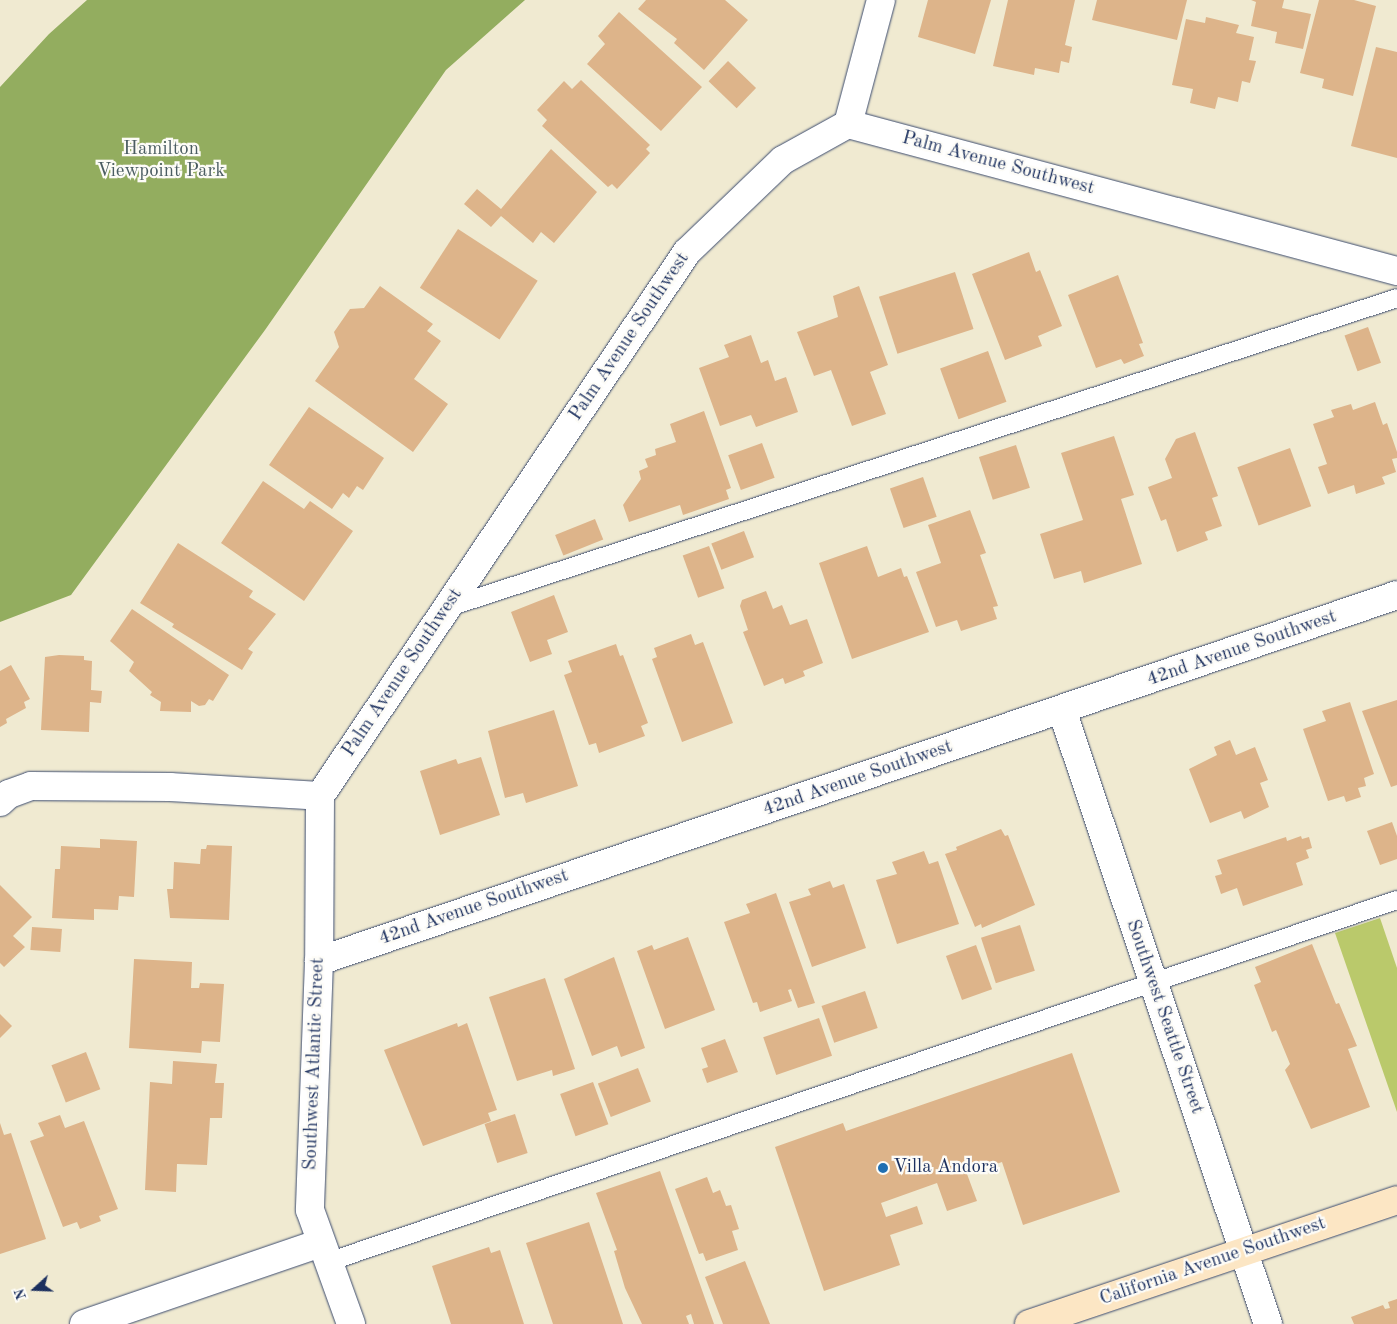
<!DOCTYPE html>
<style>
body{margin:0}
#map{position:relative;width:1397px;height:1324px;overflow:hidden;background:#f0ead1;font-family:"Old Standard TT",serif}
div>[style]{position:absolute}
.green>*{inset:0;background:#bac96b}
.forest>*{inset:0;background:#93ad5f}
.building>*{inset:0;background:#ddb48a;transform-origin:0 0}
.roads{filter:drop-shadow(0 0 1px #3b4b6f) drop-shadow(0 0 1px #3b4b6f)}
.lane>*{height:18px;margin:-9px;padding:0 9px;transform-origin:9px;border-radius:9px;background:#fff}
.street>*{height:28px;margin:-14px;padding:0 14px;transform-origin:14px;border-radius:14px;background:#fff}
.secondary>*{height:28px;margin:-14px;padding:0 14px;transform-origin:14px;border-radius:14px;background:#fce6c4}
.dots>*{width:14px;height:14px;translate:-50% -50%;box-sizing:border-box;border:2px solid #fdfcf7;border-radius:50%}
span{translate:-50% -50%;white-space:nowrap;text-align:center;line-height:1.15;-webkit-text-stroke:4.5px #fdfcf7;paint-order:stroke}
.park-label{font-size:19px;color:#4b5d62}
.street-label{font-size:19px;color:#1b2f5e}
.poi-label{font-size:19px;color:#1b2f5e}
.left{translate:0 -50%;text-align:left}
.north{position:absolute;left:10px;top:1264px;width:50px;height:50px;-webkit-text-stroke:4px #fdfcf7;paint-order:stroke;rotate:250deg;font-size:14px;font-weight:700;line-height:20px;text-align:center;color:#1b2f5e}
.north::after{content:'';display:block;margin:auto;width:18px;height:22px;background:#1b2f5e;clip-path:polygon(50% 0,100% 100%,50% 72%,0 100%)}
</style>
<div id="map">
<div class="green">
<i style="clip-path:polygon(1380px 918px,1397px 968px,1397px 1112px,1335px 933px)"></i>
</div>
<div class="forest">
<i style="clip-path:polygon(87px 0,525px 0,446px 70px,265px 330px,71px 595px,0 622px,0 87px,49px 34px)"></i>
</div>
<div class="building">
<i style="clip-path:polygon(646px 0,725px 0,748px 20px,704px 70px,674px 43px,677px 39px,638px 9px)"></i>
<i style="clip-path:polygon(928px 0,991px 0,975px 54px,918px 37px)"></i>
<i style="clip-path:polygon(1008px 0,1075px 0,1065px 45px,1072px 47px,1069px 63px,1061px 61px,1059px 73px,1035px 68px,1034px 75px,993px 66px)"></i>
<i style="clip-path:polygon(1097px 0,1187px 0,1177px 40px,1092px 20px)"></i>
<i style="clip-path:polygon(1251px 0,1284px 0,1282px 8px,1311px 14px,1303px 49px,1275px 43px,1277px 32px,1251px 26px,1256px 2px)"></i>
<i style="clip-path:polygon(1319px 0,1354px 0,1376px 6px,1353px 96px,1322px 88px,1324px 79px,1300px 73px)"></i>
<i style="clip-path:polygon(619px 12px,702px 87px,661px 131px,587px 64px,605px 44px,598px 36px)"></i>
<i style="clip-path:polygon(1206px 17px,1239px 25px,1236px 33px,1254px 37px,1249px 60px,1256px 61px,1250px 83px,1242px 81px,1238px 102px,1218px 97px,1215px 109px,1190px 103px,1193px 89px,1172px 85px,1186px 19px,1205px 23px)"></i>
<i style="clip-path:polygon(1376px 47px,1397px 52px,1397px 158px,1351px 146px)"></i>
<i style="left:728px;top:61px;width:39px;height:28px;rotate:44deg"></i>
<i style="clip-path:polygon(581px 80px,650px 145px,646px 149px,650px 153px,617px 189px,612px 184px,608px 187px,542px 126px,547px 120px,537px 110px,564px 81px,572px 89px)"></i>
<i style="clip-path:polygon(551px 149px,597px 192px,554px 243px,541px 232px,533px 243px,501px 216px,491px 227px,464px 204px,477px 189px,501px 209px)"></i>
<i style="left:458px;top:229px;width:95px;height:70px;rotate:33deg"></i>
<i style="clip-path:polygon(1029px 252px,1036px 272px,1040px 270px,1062px 326px,1038px 336px,1042px 346px,1005px 360px,972px 274px)"></i>
<i style="left:955px;top:272px;width:60px;height:80px;rotate:72deg"></i>
<i style="clip-path:polygon(1118px 275px,1143px 343px,1139px 344px,1144px 356px,1124px 364px,1121px 359px,1096px 368px,1068px 295px)"></i>
<i style="clip-path:polygon(380px 286px,433px 324px,427px 331px,441px 341px,414px 379px,448px 404px,413px 452px,315px 381px,339px 347px,334px 332px,350px 309px,364px 308px)"></i>
<i style="clip-path:polygon(859px 286px,888px 365px,870px 372px,886px 414px,852px 426px,831px 370px,814px 376px,797px 332px,838px 317px,833px 296px)"></i>
<i style="left:1368px;top:327px;width:38px;height:25px;rotate:70deg"></i>
<i style="clip-path:polygon(751px 335px,761px 363px,768px 360px,775px 381px,786px 377px,798px 412px,756px 427px,751px 415px,720px 426px,699px 368px,729px 357px,724px 345px)"></i>
<i style="left:988px;top:351px;width:54px;height:51px;rotate:70deg"></i>
<i style="clip-path:polygon(1375px 402px,1383px 425px,1387px 423px,1397px 452px,1397px 458px,1392px 459px,1396px 472px,1382px 477px,1385px 484px,1356px 494px,1354px 485px,1328px 494px,1318px 467px,1327px 464px,1313px 424px,1334px 417px,1331px 410px,1351px 404px,1353px 410px)"></i>
<i style="clip-path:polygon(309px 407px,384px 458px,363px 490px,357px 486px,349px 498px,343px 493px,332px 509px,269px 465px)"></i>
<i style="clip-path:polygon(704px 411px,731px 488px,726px 490px,729px 499px,683px 515px,680px 505px,629px 522px,623px 505px,641px 479px,639px 471px,648px 467px,645px 459px,656px 455px,655px 449px,676px 442px,670px 424px)"></i>
<i style="clip-path:polygon(1195px 432px,1218px 496px,1212px 498px,1222px 526px,1205px 532px,1208px 540px,1177px 552px,1166px 519px,1161px 521px,1148px 487px,1172px 478px,1165px 459px,1176px 439px)"></i>
<i style="clip-path:polygon(1114px 436px,1134px 495px,1121px 499px,1142px 564px,1084px 583px,1081px 571px,1054px 579px,1040px 534px,1083px 520px,1061px 453px)"></i>
<i style="left:762px;top:443px;width:37px;height:36px;rotate:70deg"></i>
<i style="left:1016px;top:445px;width:45px;height:39px;rotate:72deg"></i>
<i style="left:1290px;top:448px;width:62px;height:56px;rotate:70deg"></i>
<i style="left:923px;top:477px;width:42px;height:35px;rotate:71deg"></i>
<i style="clip-path:polygon(263px 481px,304px 509px,310px 501px,353px 531px,304px 601px,221px 543px)"></i>
<i style="clip-path:polygon(970px 510px,986px 553px,980px 555px,998px 606px,993px 607px,997px 619px,961px 631px,957px 620px,936px 627px,916px 572px,941px 563px,928px 525px)"></i>
<i style="left:595px;top:519px;width:22px;height:43px;rotate:68deg"></i>
<i style="left:744px;top:531px;width:28px;height:35px;rotate:69deg"></i>
<i style="clip-path:polygon(178px 543px,253px 591px,249px 597px,276px 614px,248px 649px,253px 652px,242px 670px,172px 627px,174px 624px,140px 603px)"></i>
<i style="left:709px;top:546px;width:45px;height:28px;rotate:70deg"></i>
<i style="clip-path:polygon(867px 546px,878px 577px,901px 568px,904px 577px,907px 576px,929px 632px,852px 659px,819px 563px)"></i>
<i style="clip-path:polygon(766px 591px,773px 609px,782px 605px,790px 625px,807px 619px,823px 663px,803px 671px,805px 676px,785px 684px,783px 678px,764px 686px,743px 632px,748px 630px,740px 606px,742px 600px)"></i>
<i style="clip-path:polygon(554px 595px,568px 632px,547px 640px,552px 654px,530px 662px,511px 612px)"></i>
<i style="clip-path:polygon(132px 609px,229px 675px,213px 701px,209px 699px,205px 705px,199px 706px,191px 701px,191px 712px,160px 711px,161px 702px,150px 695px,152px 692px,129px 671px,134px 662px,110px 641px)"></i>
<i style="clip-path:polygon(691px 634px,695px 645px,703px 642px,733px 723px,682px 742px,652px 659px,657px 657px,654px 648px)"></i>
<i style="clip-path:polygon(616px 644px,620px 656px,623px 655px,648px 723px,641px 726px,645px 736px,599px 753px,596px 743px,589px 745px,564px 675px,572px 672px,568px 661px)"></i>
<i style="clip-path:polygon(59px 655px,84px 656px,84px 660px,92px 661px,91px 690px,102px 691px,101px 703px,90px 702px,89px 732px,41px 730px,45px 657px)"></i>
<i style="clip-path:polygon(11px 665px,30px 699px,24px 702px,26px 708px,6px 719px,7px 723px,0 727px,0 671px)"></i>
<i style="clip-path:polygon(1397px 700px,1397px 785px,1391px 787px,1362px 711px)"></i>
<i style="clip-path:polygon(1350px 702px,1374px 774px,1364px 778px,1366px 786px,1358px 788px,1361px 797px,1346px 802px,1344px 796px,1328px 801px,1303px 729px,1326px 721px,1322px 711px)"></i>
<i style="clip-path:polygon(554px 710px,578px 786px,526px 803px,523px 793px,505px 798px,488px 731px)"></i>
<i style="clip-path:polygon(1230px 740px,1236px 755px,1255px 747px,1268px 780px,1260px 783px,1269px 807px,1244px 819px,1241px 811px,1210px 823px,1189px 769px,1217px 755px,1214px 747px)"></i>
<i style="clip-path:polygon(481px 757px,500px 815px,440px 835px,420px 771px,456px 759px,458px 764px)"></i>
<i style="clip-path:polygon(1392px 822px,1397px 836px,1397px 859px,1380px 865px,1367px 831px)"></i>
<i style="clip-path:polygon(1001px 829px,1005px 836px,1008px 835px,1035px 905px,982px 928px,981px 924px,975px 927px,945px 854px,957px 850px,956px 847px)"></i>
<i style="clip-path:polygon(1301px 836px,1302px 839px,1309px 837px,1312px 848px,1306px 850px,1309px 858px,1296px 863px,1303px 885px,1243px 906px,1237px 888px,1221px 894px,1215px 876px,1222px 874px,1217px 860px,1286px 837px,1287px 841px)"></i>
<i style="clip-path:polygon(100px 839px,137px 841px,134px 897px,119px 896px,118px 910px,94px 909px,94px 920px,52px 918px,55px 869px,60px 869px,61px 846px,100px 848px)"></i>
<i style="clip-path:polygon(207px 845px,232px 846px,229px 920px,170px 918px,167px 889px,173px 889px,174px 862px,200px 864px,201px 849px,206px 849px)"></i>
<i style="clip-path:polygon(924px 851px,929px 864px,938px 861px,959px 924px,897px 944px,876px 880px,897px 874px,892px 862px)"></i>
<i style="clip-path:polygon(830px 881px,833px 888px,844px 884px,866px 948px,812px 967px,789px 902px,811px 895px,808px 889px)"></i>
<i style="clip-path:polygon(0 885px,32px 917px,13px 936px,25px 947px,4px 967px,0 963px)"></i>
<i style="clip-path:polygon(776px 893px,815px 1003px,798px 1008px,791px 989px,788px 990px,792px 1001px,760px 1012px,757px 1002px,753px 1003px,724px 922px,750px 913px,746px 904px)"></i>
<i style="left:1020px;top:925px;width:48px;height:41px;rotate:72deg"></i>
<i style="left:32px;top:927px;width:30px;height:23px;rotate:4deg"></i>
<i style="clip-path:polygon(688px 937px,715px 1010px,665px 1029px,637px 951px,652px 945px,654px 950px)"></i>
<i style="clip-path:polygon(1312px 944px,1336px 1004px,1339px 1003px,1357px 1046px,1348px 1049px,1370px 1107px,1311px 1129px,1285px 1070px,1290px 1064px,1276px 1030px,1272px 1032px,1254px 985px,1261px 982px,1255px 967px)"></i>
<i style="left:976px;top:945px;width:47px;height:32px;rotate:70deg"></i>
<i style="clip-path:polygon(614px 957px,645px 1048px,621px 1057px,617px 1046px,592px 1056px,564px 979px)"></i>
<i style="clip-path:polygon(134px 959px,192px 962px,191px 988px,199px 988px,200px 983px,224px 984px,220px 1042px,202px 1041px,201px 1053px,129px 1048px)"></i>
<i style="clip-path:polygon(545px 978px,575px 1069px,553px 1076px,552px 1070px,517px 1081px,489px 997px)"></i>
<i style="left:865px;top:991px;width:39px;height:46px;rotate:71deg"></i>
<i style="clip-path:polygon(0 1014px,12px 1026px,0 1038px)"></i>
<i style="left:819px;top:1018px;width:40px;height:59px;rotate:71deg"></i>
<i style="clip-path:polygon(457px 1023px,458px 1027px,467px 1023px,497px 1110px,488px 1113px,491px 1121px,423px 1146px,384px 1050px)"></i>
<i style="clip-path:polygon(725px 1039px,738px 1072px,707px 1083px,702px 1069px,708px 1067px,701px 1048px)"></i>
<i style="left:86px;top:1052px;width:40px;height:37px;rotate:69deg"></i>
<i style="clip-path:polygon(1072px 1053px,1120px 1192px,1023px 1225px,1002px 1162px,967px 1174px,977px 1201px,947px 1211px,937px 1183px,881px 1203px,886px 1217px,917px 1206px,923px 1224px,890px 1235px,900px 1265px,824px 1291px,775px 1147px,843px 1123px,846px 1131px)"></i>
<i style="clip-path:polygon(173px 1061px,217px 1064px,215px 1083px,224px 1083px,222px 1118px,210px 1118px,207px 1165px,177px 1164px,176px 1192px,145px 1190px,150px 1082px,172px 1084px)"></i>
<i style="left:638px;top:1068px;width:36px;height:43px;rotate:69deg"></i>
<i style="left:593px;top:1082px;width:45px;height:35px;rotate:70deg"></i>
<i style="left:515px;top:1114px;width:41px;height:32px;rotate:72deg"></i>
<i style="clip-path:polygon(60px 1115px,65px 1128px,84px 1121px,118px 1209px,99px 1216px,101px 1221px,80px 1229px,77px 1222px,63px 1227px,30px 1141px,44px 1136px,38px 1123px)"></i>
<i style="clip-path:polygon(0 1123px,4px 1135px,11px 1133px,46px 1239px,0 1254px)"></i>
<i style="clip-path:polygon(660px 1171px,714px 1324px,694px 1324px,691px 1314px,686px 1316px,689px 1324px,642px 1324px,625px 1288px,614px 1251px,617px 1250px,596px 1193px)"></i>
<i style="clip-path:polygon(707px 1177px,713px 1193px,720px 1190px,726px 1206px,731px 1205px,739px 1229px,732px 1231px,738px 1250px,706px 1261px,703px 1253px,699px 1254px,675px 1189px)"></i>
<i style="clip-path:polygon(589px 1222px,623px 1324px,553px 1324px,526px 1243px)"></i>
<i style="clip-path:polygon(489px 1247px,491px 1253px,500px 1250px,524px 1324px,451px 1324px,432px 1266px)"></i>
<i style="clip-path:polygon(745px 1261px,770px 1324px,723px 1324px,705px 1277px)"></i>
<i style="clip-path:polygon(1397px 1299px,1397px 1324px,1354px 1324px,1351px 1317px,1383px 1305px,1385px 1309px,1390px 1308px,1388px 1302px)"></i>
</div>
<div class="roads">
<div class="lane">
<i style="left:446px;top:608px;width:1000px;rotate:-18.05deg"></i>
<i style="left:328px;top:1262px;width:1129px;rotate:-18.71deg"></i>
</div>
<div class="street">
<i style="left:848px;top:124px;width:128px;rotate:-75.1deg"></i>
<i style="left:1062px;top:710px;width:648px;rotate:71.45deg"></i>
<i style="left:320px;top:796px;width:656px;rotate:-56deg"></i>
<i style="left:687px;top:252px;width:133px;rotate:-43.8deg"></i>
<i style="left:783px;top:160px;width:74px;rotate:-29deg"></i>
<i style="left:848px;top:124px;width:568px;rotate:14.99deg"></i>
<i style="left:320px;top:796px;width:165px;rotate:90.3deg"></i>
<i style="left:319px;top:961px;width:249px;rotate:92.1deg"></i>
<i style="left:310px;top:1210px;width:121px;rotate:70.2deg"></i>
<i style="left:0;top:802px;width:12px;rotate:-42deg"></i>
<i style="left:9px;top:794px;width:23px;rotate:-20deg"></i>
<i style="left:31px;top:786px;width:139px;rotate:0.4deg"></i>
<i style="left:170px;top:787px;width:150px;rotate:3.4deg"></i>
<i style="left:319px;top:961px;width:1138px;rotate:-18.75deg"></i>
<i style="left:84px;top:1324px;width:250px;rotate:-18.9deg"></i>
</div>
<div class="secondary">
<i style="left:1029px;top:1324px;width:388px;rotate:-18.6deg"></i>
</div>
</div>
<div class="dots">
<i style="left:883px;top:1168px;background:#1f6fb2"></i>
</div>
<div class="park-label">
<span style="left:161px;top:161px">Hamilton<br>Viewpoint Park</span>
</div>
<div class="street-label">
<span style="left:998px;top:164px;rotate:15deg">Palm Avenue Southwest</span>
<span style="left:630px;top:337px;rotate:-56deg">Palm Avenue Southwest</span>
<span style="left:1242px;top:649px;rotate:-19deg">42nd Avenue Southwest</span>
<span style="left:403px;top:673px;rotate:-56deg">Palm Avenue Southwest</span>
<span style="left:858px;top:779px;rotate:-19deg">42nd Avenue Southwest</span>
<span style="left:474px;top:908px;rotate:-19deg">42nd Avenue Southwest</span>
<span style="left:1164px;top:1017px;rotate:71deg">Southwest Seattle Street</span>
<span style="left:315px;top:1064px;rotate:-88deg">Southwest Atlantic Street</span>
<span style="left:1213px;top:1262px;rotate:-19deg">California Avenue Southwest</span>
</div>
<div class="poi-label">
<span class="left" style="left:893px;top:1168px">Villa Andora</span>
</div>
<div class="north">N</div>
</div>
